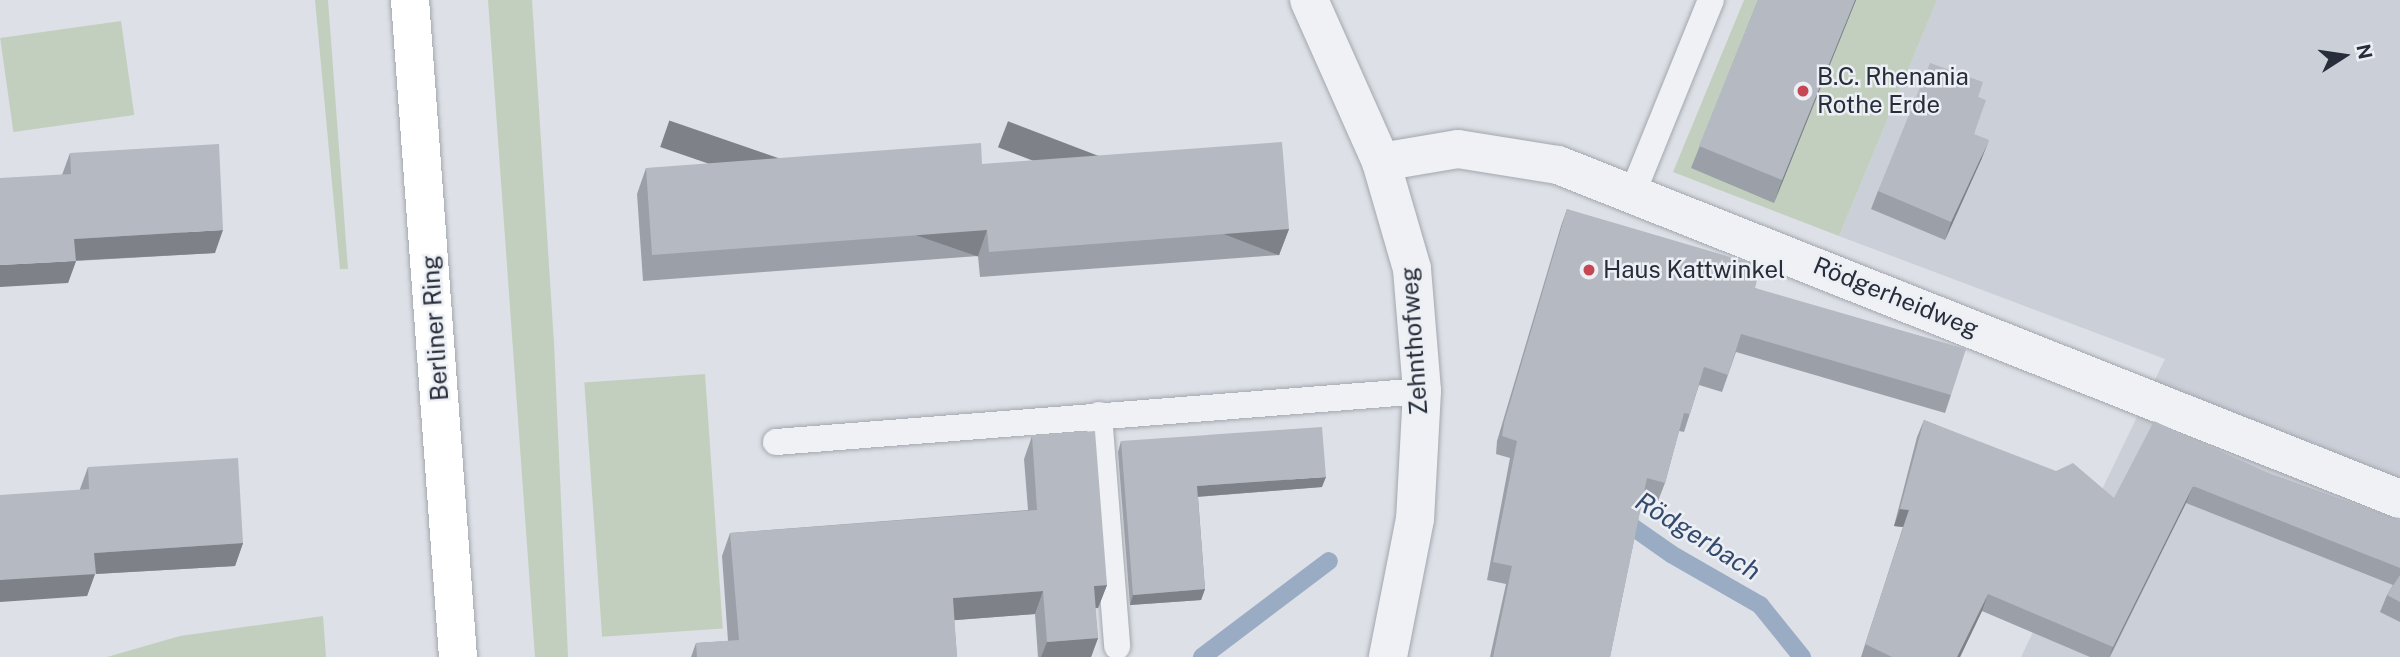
<!DOCTYPE html>
<meta charset="utf-8">
<style>
body{margin:0}
#map{position:relative;width:2400px;height:657px;overflow:hidden;background:#dde0e6;font-family:"Public Sans",sans-serif}
div>[style]{position:absolute}
.built>*{inset:0;background:#cbcfd7}
.green>*{inset:0;background:#c2cfbe;transform-origin:0 0}
.stream>*{height:18px;margin:-9px;padding:0 9px;transform-origin:9px;border-radius:9px;background:#99acc4}
.roads{filter:drop-shadow(0 0 2px #a3a7af) drop-shadow(0 0 2px #a3a7af)}
.service>*{height:26px;margin:-13px;padding:0 13px;transform-origin:13px;border-radius:13px;background:#eff1f4}
.minor>*{height:38px;margin:-19px;padding:0 19px;transform-origin:19px;border-radius:19px;background:#eff1f4}
.primary>*{height:38px;margin:-19px;padding:0 19px;transform-origin:19px;border-radius:19px;background:#fff}
.wall>*{inset:0;background:#9b9fa7}
.shaded-wall>*{inset:0;background:#7e8288;transform-origin:0 0}
.building>*{inset:0;background:#b4b9c2}
.dots>*{width:19px;height:19px;translate:-50% -50%;box-sizing:border-box;border:4px solid #eceff4;border-radius:50%}
span{translate:-50% -50%;white-space:nowrap;text-align:center;line-height:1.15;-webkit-text-stroke:5px #eceff4;paint-order:stroke}
.poi-label{font-size:24px;color:#272d3b}
.left{translate:0 -50%;text-align:left}
.street-label{font-size:24px;color:#272d3b}
.water-label{font-size:26px;color:#344a6d;font-style:italic}
.north{position:absolute;left:2309px;top:21px;width:70px;height:70px;-webkit-text-stroke:5px #eceff4;paint-order:stroke;rotate:78deg;font-size:19px;font-weight:700;line-height:28px;text-align:center;color:#272d3b}
.north::after{content:'';display:block;margin:auto;width:24px;height:32px;background:#272d3b;clip-path:polygon(50% 0,100% 100%,50% 72%,0 100%)}
</style>
<div id="map">
<div class="built">
<i style="clip-path:polygon(1937px 0,2400px 0,2400px 657px,2021px 657px,2165px 359px,1839px 236px)"></i>
</div>
<div class="green">
<i style="clip-path:polygon(315px 0,328px 0,348px 269px,340px 269px)"></i>
<i style="clip-path:polygon(488px 0,532px 0,554px 343px,568px 657px,535px 657px)"></i>
<i style="clip-path:polygon(1744px 0,1937px 0,1839px 236px,1673px 172px)"></i>
<i style="left:121px;top:21px;width:95px;height:122px;rotate:82deg"></i>
<i style="left:705px;top:374px;width:255px;height:121px;rotate:86deg"></i>
<i style="clip-path:polygon(323px 616px,326px 657px,107px 657px,180px 636px)"></i>
</div>
<div class="stream">
<i style="left:1617px;top:516px;width:66px;rotate:35.1deg"></i>
<i style="left:1671px;top:554px;width:103px;rotate:29.8deg"></i>
<i style="left:1760px;top:605px;width:67px;rotate:51.1deg"></i>
<i style="left:1202px;top:657px;width:159px;rotate:-37.1deg"></i>
</div>
<div class="roads">
<div class="service">
<i style="left:1633px;top:192px;width:207px;rotate:-67.9deg"></i>
<i style="left:1099px;top:415px;width:232px;rotate:85.5deg"></i>
<i style="left:776px;top:442px;width:648px;rotate:-4.51deg"></i>
</div>
<div class="minor">
<i style="left:1309px;top:0;width:177px;rotate:66deg"></i>
<i style="left:1381px;top:162px;width:111px;rotate:73.8deg"></i>
<i style="left:1412px;top:269px;width:122px;rotate:85.3deg"></i>
<i style="left:1422px;top:391px;width:128px;rotate:93.1deg"></i>
<i style="left:1415px;top:519px;width:141px;rotate:101.1deg"></i>
<i style="left:1381px;top:162px;width:78px;rotate:-9.6deg"></i>
<i style="left:1458px;top:149px;width:101px;rotate:9.1deg"></i>
<i style="left:1558px;top:165px;width:906px;rotate:21.64deg"></i>
</div>
<div class="primary">
<i style="left:410px;top:0;width:659px;rotate:85.82deg"></i>
</div>
</div>
<div class="wall">
<i style="clip-path:polygon(1758px 0,1856px 0,1774px 203px,1691px 168px)"></i>
<i style="clip-path:polygon(1978px 97px,1974px 134px,1982px 158px,1945px 240px,1871px 209px,1878px 191px)"></i>
<i style="clip-path:polygon(70px 153px,215px 253px,76px 261px,68px 283px,62px 175px)"></i>
<i style="clip-path:polygon(982px 164px,1289px 229px,1279px 255px,980px 277px,978px 256px,643px 281px,637px 194px,646px 168px)"></i>
<i style="clip-path:polygon(1567px 209px,1755px 288px,1951px 395px,1945px 413px,1736px 352px,1722px 392px,1699px 385px,1684px 432px,1679px 431px,1665px 483px,1658px 501px,1643px 496px,1610px 657px,1490px 657px,1506px 584px,1487px 580px,1510px 458px,1496px 454px,1497px 441px,1561px 226px)"></i>
<i style="clip-path:polygon(1924px 420px,2114px 498px,2273px 475px,2400px 521px,2400px 622px,2380px 612px,2387px 595px,2393px 585px,2186px 503px,2110px 657px,2090px 657px,1982px 611px,1960px 657px,1861px 657px,1903px 527px,1894px 526px,1917px 437px)"></i>
<i style="clip-path:polygon(1032px 436px,1107px 585px,1098px 608px,1095px 608px,1098px 638px,1091px 657px,1038px 657px,1035px 614px,954px 620px,957px 657px,691px 657px,696px 643px,728px 641px,722px 556px,730px 533px,1028px 510px,1024px 459px)"></i>
<i style="clip-path:polygon(1121px 441px,1322px 487px,1198px 497px,1205px 589px,1201px 600px,1130px 605px,1118px 452px)"></i>
<i style="clip-path:polygon(88px 467px,243px 543px,235px 566px,95px 574px,87px 596px,80px 489px)"></i>
</div>
<div class="shaded-wall">
<i style="clip-path:polygon(1855px 0,1856px 0,1774px 203px,1782px 180px)"></i>
<i style="clip-path:polygon(1989px 140px,1982px 158px,1945px 240px,1951px 222px)"></i>
<i style="left:1289px;top:229px;width:28px;height:301px;rotate:111deg"></i>
<i style="clip-path:polygon(223px 230px,215px 253px,66px 261px,74px 239px)"></i>
<i style="left:987px;top:230px;width:28px;height:336px;rotate:109deg"></i>
<i style="clip-path:polygon(76px 261px,68px 283px,0 287px,0 265px)"></i>
<i style="clip-path:polygon(1326px 477px,1322px 487px,1193px 497px,1197px 486px)"></i>
<i style="clip-path:polygon(2193px 486px,2186px 503px,2109px 657px,2113px 647px)"></i>
<i style="clip-path:polygon(1900px 509px,1909px 510px,1903px 527px,1894px 526px)"></i>
<i style="clip-path:polygon(243px 543px,235px 566px,95px 574px,87px 596px,0 602px,0 580px,94px 553px)"></i>
<i style="clip-path:polygon(1107px 585px,1098px 608px,1085px 609px,1094px 586px)"></i>
<i style="clip-path:polygon(1205px 589px,1201px 600px,1130px 605px,1133px 595px)"></i>
<i style="clip-path:polygon(1043px 591px,1035px 614px,944px 621px,953px 598px)"></i>
<i style="clip-path:polygon(1988px 594px,1982px 611px,1960px 657px,1957px 657px)"></i>
<i style="clip-path:polygon(1098px 638px,1091px 657px,1041px 657px,1047px 642px)"></i>
</div>
<div class="building">
<i style="clip-path:polygon(1758px 0,1855px 0,1782px 180px,1699px 146px)"></i>
<i style="clip-path:polygon(1930px 63px,1983px 82px,1978px 97px,1986px 100px,1974px 134px,1989px 140px,1951px 222px,1878px 191px)"></i>
<i style="clip-path:polygon(1282px 142px,1289px 229px,989px 252px,987px 230px,652px 255px,646px 168px,981px 143px,982px 164px)"></i>
<i style="clip-path:polygon(219px 144px,223px 230px,74px 239px,76px 261px,0 265px,0 178px,71px 174px,70px 153px)"></i>
<i style="clip-path:polygon(1567px 209px,1761px 266px,1755px 288px,1966px 349px,1951px 395px,1741px 334px,1728px 375px,1704px 367px,1690px 414px,1684px 413px,1665px 483px,1647px 478px,1610px 657px,1493px 657px,1512px 566px,1493px 562px,1517px 441px,1502px 436px,1504px 423px)"></i>
<i style="clip-path:polygon(1924px 420px,2056px 471px,2073px 463px,2114px 498px,2154px 421px,2273px 475px,2400px 521px,2400px 568px,2193px 486px,2113px 647px,1988px 594px,1957px 657px,1892px 657px,1865px 644px,1909px 510px,1900px 509px)"></i>
<i style="clip-path:polygon(1322px 427px,1326px 477px,1197px 486px,1205px 589px,1133px 595px,1121px 441px)"></i>
<i style="clip-path:polygon(1095px 431px,1107px 585px,1094px 586px,1098px 638px,1047px 642px,1043px 591px,953px 598px,957px 657px,697px 657px,696px 643px,739px 640px,730px 533px,1037px 510px,1032px 436px)"></i>
<i style="clip-path:polygon(238px 458px,243px 543px,94px 553px,96px 574px,0 580px,0 495px,89px 489px,88px 467px)"></i>
<i style="clip-path:polygon(2400px 575px,2400px 602px,2387px 595px)"></i>
</div>
<div class="dots">
<i style="left:1803px;top:91px;background:#c64754"></i>
<i style="left:1589px;top:270px;background:#c64754"></i>
</div>
<div class="poi-label">
<span class="left" style="left:1817px;top:91px">B.C. Rhenania<br>Rothe Erde</span>
<span class="left" style="left:1603px;top:270px">Haus Kattwinkel</span>
</div>
<div class="street-label">
<span style="left:1896px;top:297px;rotate:22deg">Rödgerheidweg</span>
<span style="left:435px;top:328px;rotate:-94deg">Berliner Ring</span>
<span style="left:1414px;top:341px;rotate:-94deg">Zehnthofweg</span>
</div>
<div class="water-label">
<span style="left:1698px;top:536px;rotate:32deg">Rödgerbach</span>
</div>
<div class="north">N</div>
</div>
